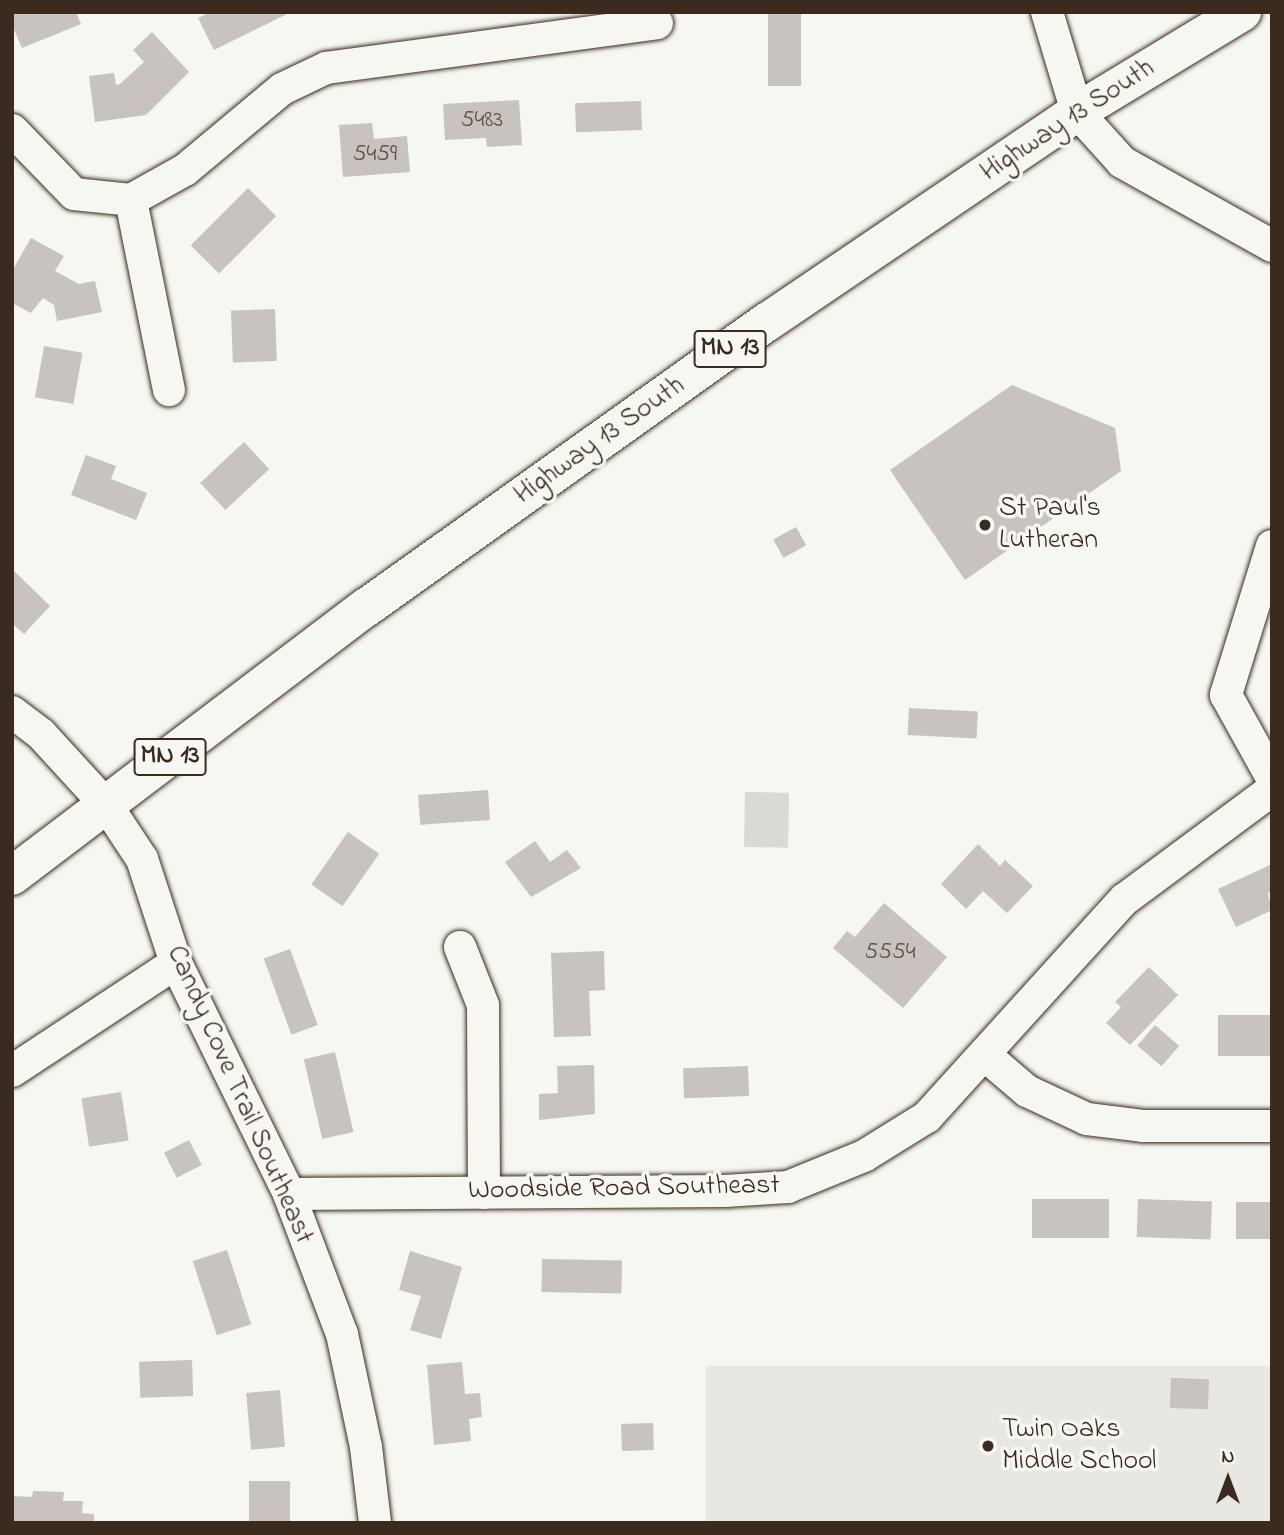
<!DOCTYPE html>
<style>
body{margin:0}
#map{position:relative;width:1284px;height:1535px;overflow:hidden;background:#f6f6f2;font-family:"Indie Flower",sans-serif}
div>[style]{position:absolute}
.built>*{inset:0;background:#e8e7e2;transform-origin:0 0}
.green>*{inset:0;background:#dad9d3;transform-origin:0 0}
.building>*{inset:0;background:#c8c3be;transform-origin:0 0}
.roads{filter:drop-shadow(0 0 2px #3b2a1e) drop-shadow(0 0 2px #3b2a1e)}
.minor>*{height:32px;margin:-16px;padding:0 16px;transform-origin:16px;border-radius:16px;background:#f6f6f2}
.major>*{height:38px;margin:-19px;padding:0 19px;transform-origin:19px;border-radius:19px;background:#f6f6f2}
.dots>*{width:19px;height:19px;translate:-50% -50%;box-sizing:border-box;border:4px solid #f6f6f2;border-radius:50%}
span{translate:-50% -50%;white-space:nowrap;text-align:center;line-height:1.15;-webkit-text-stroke:7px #f6f6f2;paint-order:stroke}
.number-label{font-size:24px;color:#5e5046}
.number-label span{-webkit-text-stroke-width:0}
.shield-label span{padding:2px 5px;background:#f6f6f2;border:2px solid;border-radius:5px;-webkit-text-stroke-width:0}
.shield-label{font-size:26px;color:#3b2a1e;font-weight:700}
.street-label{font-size:28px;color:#3b2a1e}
.poi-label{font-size:28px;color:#3b2a1e}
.left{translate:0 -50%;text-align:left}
.frame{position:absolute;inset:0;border:14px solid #3b2a1e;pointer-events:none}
.north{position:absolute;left:1193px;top:1444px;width:70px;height:70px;-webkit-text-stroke:5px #f6f6f2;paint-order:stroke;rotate:0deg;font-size:19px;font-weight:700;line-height:28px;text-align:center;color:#3b2a1e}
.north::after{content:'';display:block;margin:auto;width:24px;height:32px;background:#3b2a1e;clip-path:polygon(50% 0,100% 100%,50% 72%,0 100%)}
</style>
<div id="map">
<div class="built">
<i style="left:706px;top:1366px;width:566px;height:157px"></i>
</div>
<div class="green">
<i style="left:745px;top:792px;width:44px;height:55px;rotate:1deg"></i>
</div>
<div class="building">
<i style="clip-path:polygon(14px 12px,76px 12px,81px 24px,22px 48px,12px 25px)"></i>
<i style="clip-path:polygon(210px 12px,286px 12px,287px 14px,214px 50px,198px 18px)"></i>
<i style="left:768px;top:12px;width:33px;height:74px"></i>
<i style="clip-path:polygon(152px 32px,189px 72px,146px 115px,95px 122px,89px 76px,114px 73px,116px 85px,120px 84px,144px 62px,133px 50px)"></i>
<i style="clip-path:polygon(519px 100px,522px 145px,487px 147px,486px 138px,445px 140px,443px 104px)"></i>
<i style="left:641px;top:101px;width:29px;height:66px;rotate:88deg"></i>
<i style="clip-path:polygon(372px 123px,374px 139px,407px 136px,410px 172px,343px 177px,339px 125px)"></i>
<i style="left:248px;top:188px;width:40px;height:81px;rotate:45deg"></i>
<i style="clip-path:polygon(31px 238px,64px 256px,55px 271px,79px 284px,95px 281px,102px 312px,57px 321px,54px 305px,43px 298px,31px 313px,12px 303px,12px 271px)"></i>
<i style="left:275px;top:309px;width:52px;height:44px;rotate:88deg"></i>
<i style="left:44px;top:346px;width:39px;height:52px;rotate:10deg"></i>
<i style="clip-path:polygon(1012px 385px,1115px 428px,1121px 471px,965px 580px,890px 470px)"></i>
<i style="left:244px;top:442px;width:37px;height:60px;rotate:47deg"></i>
<i style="clip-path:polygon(86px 455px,116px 466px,111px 479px,147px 493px,136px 520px,71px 495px)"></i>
<i style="left:796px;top:527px;width:21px;height:26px;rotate:61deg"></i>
<i style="clip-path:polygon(12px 569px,50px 606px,24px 634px,12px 623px)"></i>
<i style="left:909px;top:708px;width:69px;height:27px;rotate:3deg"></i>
<i style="left:488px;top:790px;width:30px;height:70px;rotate:86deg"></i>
<i style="left:348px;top:832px;width:38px;height:64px;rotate:35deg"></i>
<i style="clip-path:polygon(535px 841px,550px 862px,567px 850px,581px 868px,531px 897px,505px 862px)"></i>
<i style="clip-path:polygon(978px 844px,1000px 866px,1005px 860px,1033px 886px,1007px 913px,983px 891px,966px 909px,941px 884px)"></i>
<i style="clip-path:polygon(1272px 864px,1272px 891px,1268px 893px,1272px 910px,1236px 927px,1218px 889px)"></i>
<i style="clip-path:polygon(884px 903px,947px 957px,903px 1008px,833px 948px,847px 931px,855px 937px)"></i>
<i style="left:290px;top:949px;width:81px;height:28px;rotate:70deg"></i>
<i style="clip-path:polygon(604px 951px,605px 990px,589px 991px,591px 1036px,554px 1037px,551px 953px)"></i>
<i style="clip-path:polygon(1149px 967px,1178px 995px,1130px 1045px,1106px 1023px,1121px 1007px,1115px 1002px)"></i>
<i style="left:1218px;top:1015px;width:54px;height:41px"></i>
<i style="left:1155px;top:1025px;width:32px;height:27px;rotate:41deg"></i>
<i style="left:335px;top:1052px;width:82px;height:32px;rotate:77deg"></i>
<i style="clip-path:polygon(594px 1065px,595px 1114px,539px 1120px,539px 1094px,558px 1093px,557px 1066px)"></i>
<i style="left:748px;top:1066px;width:30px;height:65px;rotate:88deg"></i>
<i style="left:121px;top:1092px;width:49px;height:40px;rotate:81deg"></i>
<i style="left:189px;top:1140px;width:28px;height:28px;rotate:63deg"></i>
<i style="left:1032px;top:1199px;width:77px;height:39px"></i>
<i style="left:1138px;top:1199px;width:74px;height:38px;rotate:2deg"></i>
<i style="left:1272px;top:1202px;width:37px;height:36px;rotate:90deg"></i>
<i style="left:227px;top:1250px;width:78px;height:36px;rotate:72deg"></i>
<i style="clip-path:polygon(410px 1251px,462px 1267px,441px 1339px,410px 1330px,421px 1296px,399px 1290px)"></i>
<i style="left:542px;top:1259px;width:80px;height:33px;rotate:1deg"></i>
<i style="left:192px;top:1360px;width:36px;height:53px;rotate:88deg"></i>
<i style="clip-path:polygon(462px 1362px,465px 1394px,480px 1393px,482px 1417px,469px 1419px,471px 1441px,434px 1445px,427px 1365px)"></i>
<i style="left:1171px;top:1378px;width:38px;height:30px;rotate:2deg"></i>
<i style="left:280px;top:1390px;width:57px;height:34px;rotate:85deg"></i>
<i style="left:653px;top:1423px;width:27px;height:32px;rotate:88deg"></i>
<i style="left:290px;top:1481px;width:42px;height:41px;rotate:90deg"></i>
<i style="clip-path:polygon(33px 1491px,64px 1492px,63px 1501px,83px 1501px,82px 1513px,94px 1514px,94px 1523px,12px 1523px,12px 1496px,32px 1497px)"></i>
</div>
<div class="roads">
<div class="minor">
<i style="left:1047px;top:12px;width:104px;rotate:73.3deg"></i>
<i style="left:1077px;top:112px;width:67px;rotate:48deg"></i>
<i style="left:1122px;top:162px;width:172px;rotate:29.2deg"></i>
<i style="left:12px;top:130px;width:89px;rotate:45.9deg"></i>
<i style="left:74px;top:194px;width:57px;rotate:6deg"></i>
<i style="left:131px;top:200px;width:62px;rotate:-29.1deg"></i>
<i style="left:185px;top:170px;width:126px;rotate:-39.9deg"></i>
<i style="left:282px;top:89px;width:49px;rotate:-25.5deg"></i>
<i style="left:326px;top:68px;width:334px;rotate:-7.7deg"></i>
<i style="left:131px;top:200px;width:194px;rotate:78.7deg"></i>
<i style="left:1272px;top:546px;width:156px;rotate:107.2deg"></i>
<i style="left:1226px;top:695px;width:95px;rotate:61deg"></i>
<i style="left:12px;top:712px;width:36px;rotate:37deg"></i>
<i style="left:41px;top:734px;width:98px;rotate:47.5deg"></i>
<i style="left:107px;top:806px;width:64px;rotate:56.6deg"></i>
<i style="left:142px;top:859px;width:109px;rotate:71.9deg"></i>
<i style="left:176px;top:963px;width:257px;rotate:63.9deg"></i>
<i style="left:289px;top:1194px;width:150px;rotate:69.3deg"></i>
<i style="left:342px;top:1334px;width:116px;rotate:78deg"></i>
<i style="left:366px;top:1447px;width:77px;rotate:83.2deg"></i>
<i style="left:460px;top:947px;width:62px;rotate:68.4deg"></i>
<i style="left:483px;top:1005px;width:188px;rotate:89.7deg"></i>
<i style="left:986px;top:1056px;width:54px;rotate:40.5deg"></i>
<i style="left:1027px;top:1091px;width:66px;rotate:25deg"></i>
<i style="left:1087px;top:1119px;width:56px;rotate:7.1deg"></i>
<i style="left:1143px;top:1126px;width:129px"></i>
<i style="left:12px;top:1071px;width:196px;rotate:-33.4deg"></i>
<i style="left:289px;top:1194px;width:436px;rotate:-0.4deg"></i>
<i style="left:725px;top:1191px;width:63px;rotate:-3.6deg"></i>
<i style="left:788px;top:1187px;width:82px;rotate:-22.2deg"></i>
<i style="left:864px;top:1156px;width:74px;rotate:-31.8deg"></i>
<i style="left:927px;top:1117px;width:294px;rotate:-47.8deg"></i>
<i style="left:1125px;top:899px;width:183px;rotate:-36.6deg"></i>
</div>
<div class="major">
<i style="left:12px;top:876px;width:445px;rotate:-37.2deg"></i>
<i style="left:367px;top:607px;width:491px;rotate:-35.5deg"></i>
<i style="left:767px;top:322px;width:374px;rotate:-34.1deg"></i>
<i style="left:1077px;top:112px;width:193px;rotate:-31.2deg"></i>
</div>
</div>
<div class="dots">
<i style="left:985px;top:525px;background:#3b2a1e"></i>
<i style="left:988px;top:1446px;background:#3b2a1e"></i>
</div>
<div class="number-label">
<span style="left:482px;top:121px">5483</span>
<span style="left:375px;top:155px">5459</span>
<span style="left:890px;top:953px">5554</span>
</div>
<div class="shield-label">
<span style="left:730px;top:349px">MN 13</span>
<span style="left:170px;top:757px">MN 13</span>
</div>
<div class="street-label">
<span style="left:1068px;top:121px;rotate:-33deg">Highway 13 South</span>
<span style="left:600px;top:441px;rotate:-35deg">Highway 13 South</span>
<span style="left:239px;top:1095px;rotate:66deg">Candy Cove Trail Southeast</span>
<span style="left:624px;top:1189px;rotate:-1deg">Woodside Road Southeast</span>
</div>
<div class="poi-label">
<span class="left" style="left:999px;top:525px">St Paul's<br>Lutheran</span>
<span class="left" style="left:1002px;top:1446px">Twin Oaks<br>Middle School</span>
</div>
<div class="frame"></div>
<div class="north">N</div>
</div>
